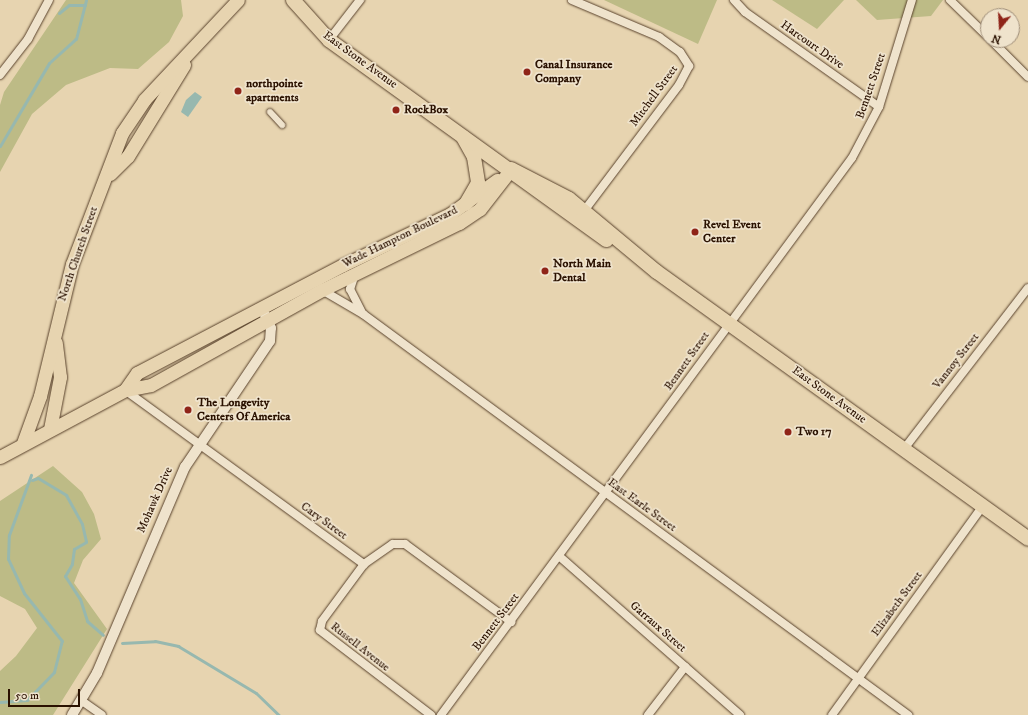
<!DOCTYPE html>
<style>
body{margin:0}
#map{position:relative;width:1028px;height:715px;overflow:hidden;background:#e7d4b0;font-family:"IM FELL DW Pica",serif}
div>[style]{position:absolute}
.green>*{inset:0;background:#bdbb86}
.water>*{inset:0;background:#97b8af}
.stream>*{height:3px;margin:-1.5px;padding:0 1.5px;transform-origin:1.5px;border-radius:1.5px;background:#97b8af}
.roads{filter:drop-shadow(0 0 1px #59422c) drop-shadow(0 0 1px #59422c)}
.pedestrian>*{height:6px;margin:-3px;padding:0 3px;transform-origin:3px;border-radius:3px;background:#efe3cc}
.minor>*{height:8px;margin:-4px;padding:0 4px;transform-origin:4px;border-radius:4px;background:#efe3cc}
.tertiary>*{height:10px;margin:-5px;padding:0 5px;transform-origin:5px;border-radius:5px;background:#efe3cc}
.primary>*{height:13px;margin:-6.5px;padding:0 6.5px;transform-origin:6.5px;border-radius:6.5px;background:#e7d4b0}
.trunk>*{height:14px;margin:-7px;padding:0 7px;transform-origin:7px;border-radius:7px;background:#e7d4b0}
.dots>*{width:11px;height:11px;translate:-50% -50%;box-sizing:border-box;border:2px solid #efe3cc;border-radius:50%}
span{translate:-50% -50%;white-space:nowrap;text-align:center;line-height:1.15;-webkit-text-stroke:3.5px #efe3cc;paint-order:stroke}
.street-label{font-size:12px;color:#2a1100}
.poi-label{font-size:12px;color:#2a1100;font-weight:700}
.left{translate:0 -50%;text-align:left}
.north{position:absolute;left:980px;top:8px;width:40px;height:40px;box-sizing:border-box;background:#efe3cc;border:1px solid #a08f7a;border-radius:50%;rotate:198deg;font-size:11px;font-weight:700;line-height:16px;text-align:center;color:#2a1100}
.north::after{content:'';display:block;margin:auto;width:14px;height:18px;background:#8f2418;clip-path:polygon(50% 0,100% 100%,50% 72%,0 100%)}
.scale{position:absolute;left:8px;top:689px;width:72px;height:18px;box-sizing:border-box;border:2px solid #2a1100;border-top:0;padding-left:5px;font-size:12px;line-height:14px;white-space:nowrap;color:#2a1100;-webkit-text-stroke:3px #efe3cc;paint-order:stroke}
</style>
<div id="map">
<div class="green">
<i style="clip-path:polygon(66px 0,181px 0,183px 16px,169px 42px,138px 69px,110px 68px,66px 85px,32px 114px,0 172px,0 105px,4px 92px)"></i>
<i style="clip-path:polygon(604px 0,717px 0,698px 44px)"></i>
<i style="clip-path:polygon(772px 0,844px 0,817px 29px)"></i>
<i style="clip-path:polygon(856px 0,943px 0,931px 16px,877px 20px)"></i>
<i style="clip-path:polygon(53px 466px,82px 492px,94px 514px,101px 539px,83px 560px,74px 583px,107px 629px,53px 715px,0 715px,0 671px,16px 656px,37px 628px,25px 609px,0 596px,0 501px)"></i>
</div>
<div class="water">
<i style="clip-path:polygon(195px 92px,202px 97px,188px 117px,181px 112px,186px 100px)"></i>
</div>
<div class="stream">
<i style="left:59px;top:13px;width:13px;rotate:-39deg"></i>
<i style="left:69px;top:5px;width:16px"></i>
<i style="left:0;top:146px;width:96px;rotate:-59.4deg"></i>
<i style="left:49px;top:63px;width:36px;rotate:-42deg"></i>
<i style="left:76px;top:39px;width:40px;rotate:-75.6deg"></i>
<i style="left:32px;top:480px;width:6px;rotate:-18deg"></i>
<i style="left:38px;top:478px;width:33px;rotate:31deg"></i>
<i style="left:66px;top:495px;width:33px;rotate:61deg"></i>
<i style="left:82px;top:524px;width:18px;rotate:77deg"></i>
<i style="left:86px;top:542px;width:14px;rotate:150deg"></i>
<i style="left:74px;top:549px;width:15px;rotate:98deg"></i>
<i style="left:72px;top:564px;width:14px;rotate:120deg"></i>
<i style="left:65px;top:576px;width:27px;rotate:57deg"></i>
<i style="left:80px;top:599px;width:23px;rotate:72deg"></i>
<i style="left:87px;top:621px;width:21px;rotate:41deg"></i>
<i style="left:122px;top:643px;width:33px;rotate:-3deg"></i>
<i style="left:155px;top:641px;width:24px;rotate:12deg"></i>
<i style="left:178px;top:646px;width:91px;rotate:31.1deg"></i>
<i style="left:256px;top:693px;width:32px;rotate:44deg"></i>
<i style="left:0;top:702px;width:27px;rotate:-4deg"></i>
<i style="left:27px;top:700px;width:39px;rotate:-46deg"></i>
<i style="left:54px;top:672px;width:32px;rotate:-76deg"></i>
<i style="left:62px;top:641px;width:61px;rotate:-128.4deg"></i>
<i style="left:24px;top:593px;width:38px;rotate:-115deg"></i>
<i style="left:8px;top:559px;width:24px;rotate:-88deg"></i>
<i style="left:9px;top:535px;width:64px;rotate:-69.9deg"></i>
</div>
<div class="roads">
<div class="pedestrian">
<i style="left:270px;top:112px;width:18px;rotate:47deg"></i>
</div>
<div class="minor">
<i style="left:572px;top:0;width:95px;rotate:23deg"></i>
<i style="left:659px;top:37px;width:26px;rotate:36deg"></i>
<i style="left:680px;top:52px;width:17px;rotate:57deg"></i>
<i style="left:689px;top:66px;width:21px;rotate:118deg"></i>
<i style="left:679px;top:85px;width:158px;rotate:127deg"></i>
<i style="left:734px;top:0;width:16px;rotate:47deg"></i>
<i style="left:745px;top:12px;width:164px;rotate:35.3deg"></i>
<i style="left:950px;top:0;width:53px;rotate:44.2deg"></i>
<i style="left:329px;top:40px;width:51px;rotate:-52.2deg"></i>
<i style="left:991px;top:40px;width:52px;rotate:45deg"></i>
<i style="left:0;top:75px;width:46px;rotate:-52.1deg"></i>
<i style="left:28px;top:39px;width:44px;rotate:-61.7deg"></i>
<i style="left:355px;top:274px;width:16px;rotate:108deg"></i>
<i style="left:350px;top:289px;width:25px;rotate:63deg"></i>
<i style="left:322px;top:290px;width:48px;rotate:30.3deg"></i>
<i style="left:363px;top:314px;width:677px;rotate:36.34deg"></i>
<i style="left:125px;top:390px;width:296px;rotate:36.1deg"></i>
<i style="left:904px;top:449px;width:203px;rotate:-52.4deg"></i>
<i style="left:559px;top:556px;width:241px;rotate:41.3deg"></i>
<i style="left:82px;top:701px;width:24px;rotate:35deg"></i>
<i style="left:431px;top:715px;width:140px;rotate:-142.6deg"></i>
<i style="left:320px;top:630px;width:9px;rotate:-77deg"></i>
<i style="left:322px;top:621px;width:71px;rotate:-53.6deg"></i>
<i style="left:364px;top:564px;width:35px;rotate:-35deg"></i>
<i style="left:393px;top:544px;width:12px"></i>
<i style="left:405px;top:544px;width:132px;rotate:36.3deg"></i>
<i style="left:441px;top:715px;width:692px;rotate:-53.58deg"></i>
<i style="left:852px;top:158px;width:58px;rotate:-62.1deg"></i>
<i style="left:879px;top:107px;width:112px;rotate:-72.9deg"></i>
<i style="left:648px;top:715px;width:61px;rotate:-52.4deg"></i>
<i style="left:832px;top:715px;width:256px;rotate:-54.2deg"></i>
</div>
<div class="tertiary">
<i style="left:72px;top:715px;width:49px;rotate:-59.2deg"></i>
<i style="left:97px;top:673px;width:224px;rotate:-66.9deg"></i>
<i style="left:185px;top:467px;width:152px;rotate:-56deg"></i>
<i style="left:270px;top:341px;width:13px;rotate:-86deg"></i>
<i style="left:271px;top:328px;width:14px;rotate:-115deg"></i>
</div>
<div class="primary">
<i style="left:110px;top:174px;width:25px;rotate:-45deg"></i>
<i style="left:128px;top:156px;width:107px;rotate:-58.4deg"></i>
<i style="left:125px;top:390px;width:21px;rotate:-55deg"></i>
<i style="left:137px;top:373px;width:233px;rotate:-27.7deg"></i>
<i style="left:343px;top:265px;width:119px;rotate:-25.5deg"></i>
<i style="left:450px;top:214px;width:58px;rotate:-35.9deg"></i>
<i style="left:50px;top:429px;width:53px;rotate:-79.1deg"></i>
<i style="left:60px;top:377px;width:35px;rotate:-97deg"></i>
<i style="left:23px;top:443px;width:50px;rotate:-70.1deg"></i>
<i style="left:40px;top:396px;width:136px;rotate:-76.4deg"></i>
<i style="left:72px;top:264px;width:140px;rotate:-69.1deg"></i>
<i style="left:122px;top:133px;width:40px;rotate:-56deg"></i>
<i style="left:144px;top:100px;width:137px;rotate:-46.8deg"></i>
<i style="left:0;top:457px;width:142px;rotate:-28.2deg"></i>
<i style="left:125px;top:390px;width:26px;rotate:-11deg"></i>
<i style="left:151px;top:385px;width:196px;rotate:-29.1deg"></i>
<i style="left:322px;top:290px;width:153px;rotate:-26.1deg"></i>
<i style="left:459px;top:223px;width:25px;rotate:-34deg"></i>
<i style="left:480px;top:209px;width:51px;rotate:-52.2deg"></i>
</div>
<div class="trunk">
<i style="left:293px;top:0;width:54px;rotate:48deg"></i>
<i style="left:329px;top:40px;width:342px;rotate:35.8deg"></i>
<i style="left:463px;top:137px;width:23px;rotate:61deg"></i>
<i style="left:474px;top:157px;width:26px;rotate:81deg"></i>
<i style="left:478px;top:183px;width:24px;rotate:120deg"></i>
<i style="left:511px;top:169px;width:65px;rotate:27.3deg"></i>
<i style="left:569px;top:199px;width:114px;rotate:39.7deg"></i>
<i style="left:657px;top:272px;width:457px;rotate:35.7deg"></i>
</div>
</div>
<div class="dots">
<i style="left:527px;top:72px;background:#8f2418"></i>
<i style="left:238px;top:91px;background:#8f2418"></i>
<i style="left:396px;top:110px;background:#8f2418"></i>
<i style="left:695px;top:232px;background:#8f2418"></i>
<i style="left:545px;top:271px;background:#8f2418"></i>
<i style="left:188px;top:410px;background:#8f2418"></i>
<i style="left:788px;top:432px;background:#8f2418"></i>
</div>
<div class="street-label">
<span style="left:812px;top:45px;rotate:35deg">Harcourt Drive</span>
<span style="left:360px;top:60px;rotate:36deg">East Stone Avenue</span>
<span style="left:871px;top:86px;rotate:-71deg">Bennett Street</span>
<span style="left:654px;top:96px;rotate:-54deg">Mitchell Street</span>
<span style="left:400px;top:237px;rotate:-26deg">Wade Hampton Boulevard</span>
<span style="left:78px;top:254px;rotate:-71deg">North Church Street</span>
<span style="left:687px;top:361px;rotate:-55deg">Bennett Street</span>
<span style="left:956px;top:361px;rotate:-52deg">Vannoy Street</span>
<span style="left:829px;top:395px;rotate:36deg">East Stone Avenue</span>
<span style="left:155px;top:500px;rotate:-66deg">Mohawk Drive</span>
<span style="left:642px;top:505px;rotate:36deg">East Earle Street</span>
<span style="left:324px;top:521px;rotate:36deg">Cary Street</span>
<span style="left:897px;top:604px;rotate:-54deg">Elizabeth Street</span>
<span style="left:496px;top:622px;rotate:-53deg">Bennett Street</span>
<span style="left:658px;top:627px;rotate:41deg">Garraux Street</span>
<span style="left:360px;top:647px;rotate:38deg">Russell Avenue</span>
</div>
<div class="poi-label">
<span class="left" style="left:535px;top:72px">Canal Insurance<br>Company</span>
<span class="left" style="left:246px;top:91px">northpointe<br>apartments</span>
<span class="left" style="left:404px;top:110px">RockBox</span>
<span class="left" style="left:703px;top:232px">Revel Event<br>Center</span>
<span class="left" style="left:553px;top:271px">North Main<br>Dental</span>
<span class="left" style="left:197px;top:410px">The Longevity<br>Centers Of America</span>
<span class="left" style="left:796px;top:432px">Two 17</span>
</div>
<div class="north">N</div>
<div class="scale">50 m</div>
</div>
